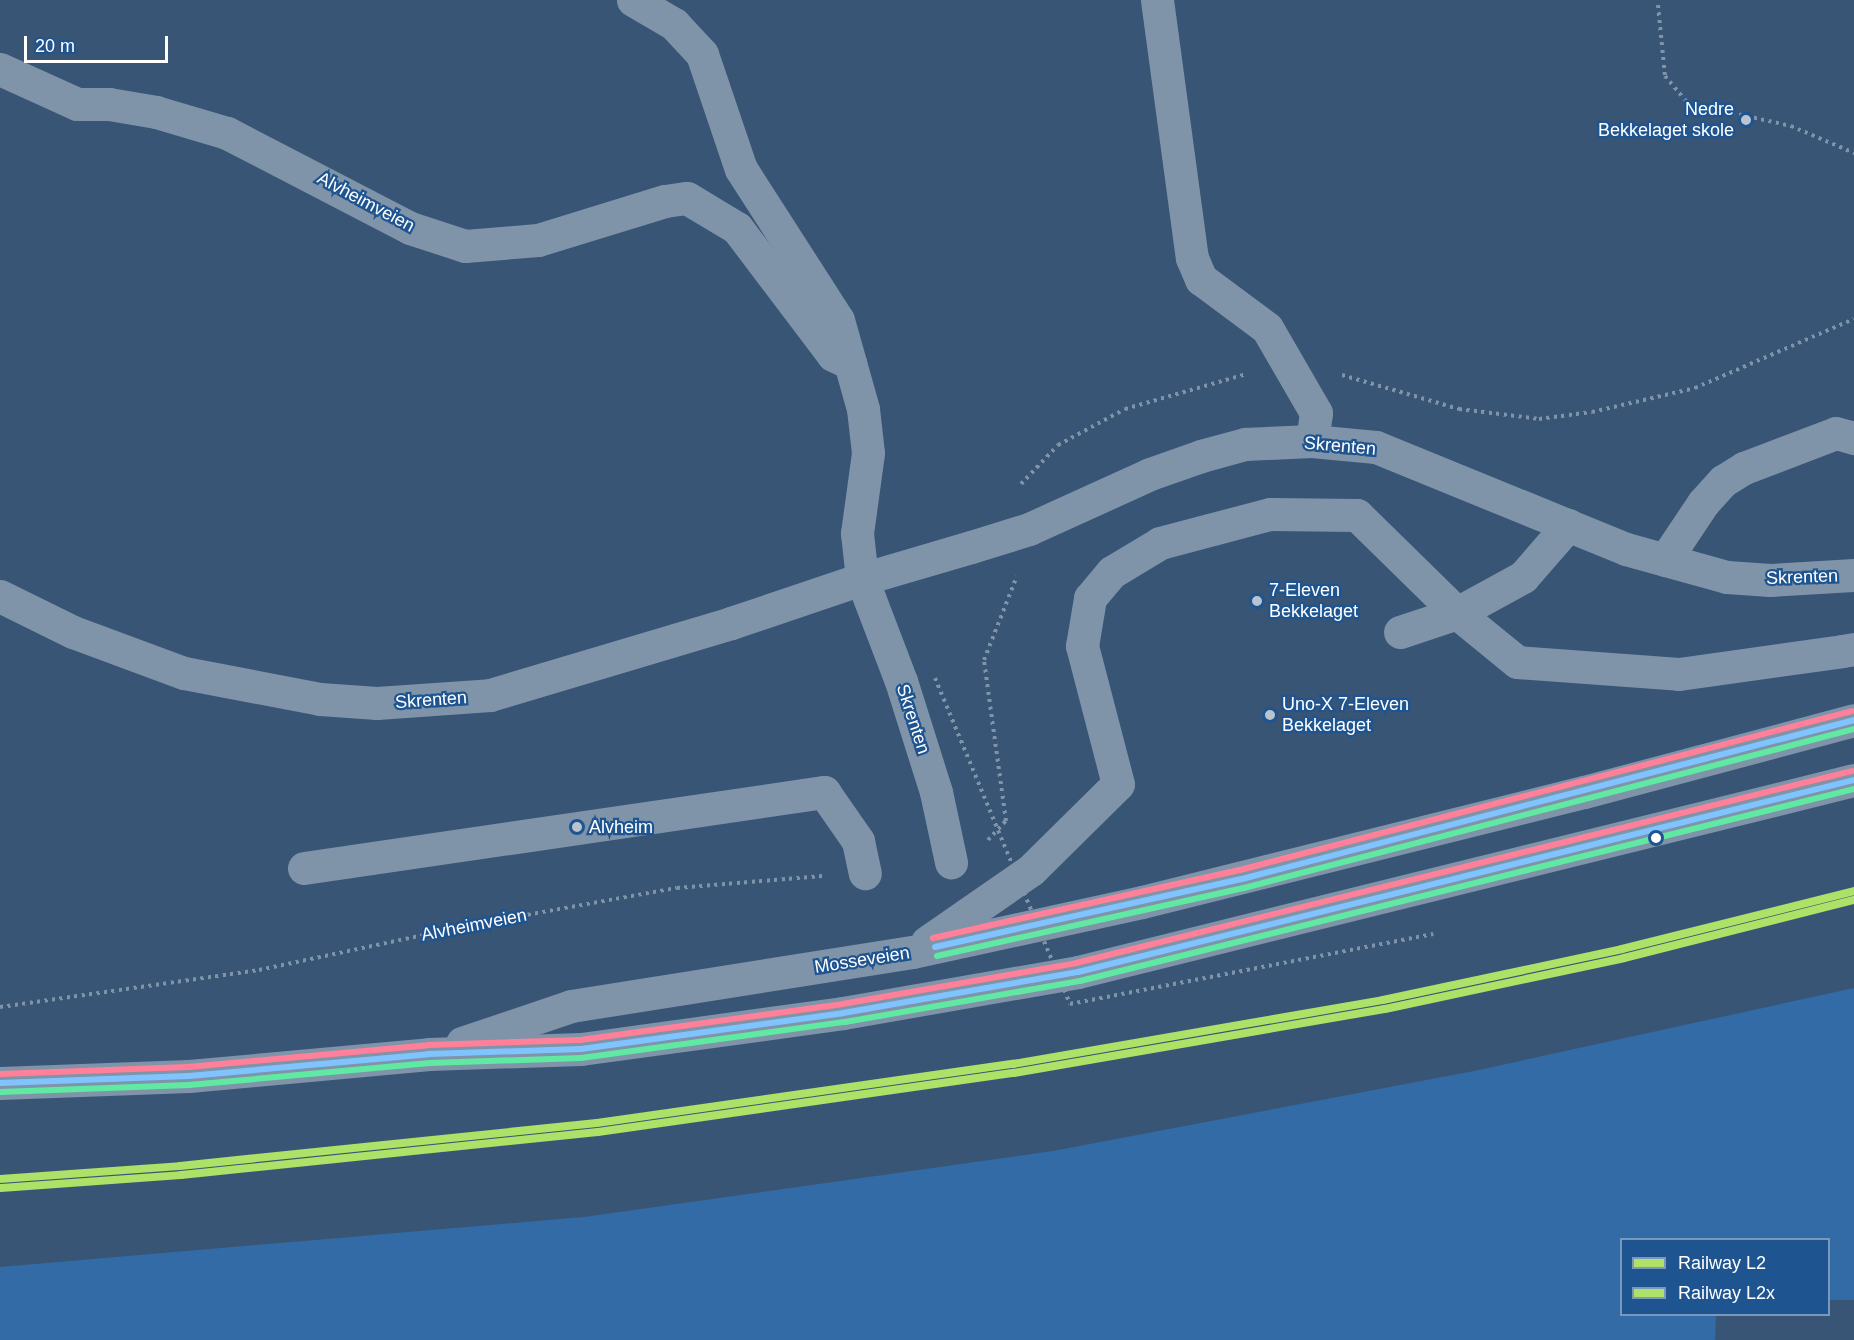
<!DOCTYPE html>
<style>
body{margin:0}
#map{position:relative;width:1854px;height:1340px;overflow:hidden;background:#385576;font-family:Arial,sans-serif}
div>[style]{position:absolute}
.green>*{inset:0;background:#336ba6}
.path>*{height:4px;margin-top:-2px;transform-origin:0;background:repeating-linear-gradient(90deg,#7f94a9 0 3px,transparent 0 7.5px)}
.minor>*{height:33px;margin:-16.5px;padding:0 16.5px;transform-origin:16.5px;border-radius:16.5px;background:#7f94a9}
.highway>*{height:33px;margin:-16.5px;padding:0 16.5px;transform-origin:16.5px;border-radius:16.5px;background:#7f93a9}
.path-bridge>*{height:4px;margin-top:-2px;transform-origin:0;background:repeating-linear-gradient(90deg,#7f94a9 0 3px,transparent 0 7.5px)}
.minor-bridge>*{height:33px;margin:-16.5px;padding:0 16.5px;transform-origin:16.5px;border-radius:16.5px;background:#7f94a9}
.bus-1>*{height:6px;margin:-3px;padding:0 3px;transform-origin:3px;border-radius:3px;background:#80c4ff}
.bus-2>*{height:6px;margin:-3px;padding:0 3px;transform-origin:3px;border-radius:3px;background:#60e9a3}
.bus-3>*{height:6px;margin:-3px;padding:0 3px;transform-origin:3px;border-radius:3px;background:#ff8098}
.rail-1>*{height:8px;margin:-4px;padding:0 4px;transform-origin:4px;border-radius:4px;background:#ade167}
.rail-2>*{height:8px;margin:-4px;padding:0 4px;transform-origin:4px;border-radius:4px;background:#ade167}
.dots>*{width:16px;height:16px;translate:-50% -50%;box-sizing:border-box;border:3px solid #1e5490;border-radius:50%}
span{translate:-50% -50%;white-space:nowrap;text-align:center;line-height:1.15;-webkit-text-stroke:4.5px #1e5490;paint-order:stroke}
.poi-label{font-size:18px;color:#fff}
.right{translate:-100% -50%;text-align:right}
.left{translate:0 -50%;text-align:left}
.street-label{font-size:18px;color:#fff}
.legend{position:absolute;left:1620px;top:1238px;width:210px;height:78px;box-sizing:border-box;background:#1e5490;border:2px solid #7898bc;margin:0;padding:8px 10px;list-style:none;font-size:18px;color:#fff}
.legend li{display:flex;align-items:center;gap:12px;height:30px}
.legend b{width:30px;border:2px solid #7898bc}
.scale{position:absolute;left:24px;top:36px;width:144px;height:27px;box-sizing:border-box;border:3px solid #fff;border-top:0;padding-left:8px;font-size:18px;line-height:21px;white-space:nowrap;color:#fff;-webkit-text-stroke:4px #1e5490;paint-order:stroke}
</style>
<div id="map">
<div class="green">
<i style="clip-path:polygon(1854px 988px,1854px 1300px,1829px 1300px,1828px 1240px,1622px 1240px,1622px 1314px,1716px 1315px,1715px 1340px,0 1340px,0 1267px,584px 1217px,1053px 1151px,1474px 1071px)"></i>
</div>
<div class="path">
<i style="left:1658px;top:5px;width:71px;rotate:84.4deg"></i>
<i style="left:1665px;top:76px;width:35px;rotate:50deg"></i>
<i style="left:1688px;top:103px;width:106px;rotate:12.6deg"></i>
<i style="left:1791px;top:126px;width:69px;rotate:23.2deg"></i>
<i style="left:1342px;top:375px;width:122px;rotate:16.2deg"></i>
<i style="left:1459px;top:409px;width:81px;rotate:7.1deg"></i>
<i style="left:1539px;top:419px;width:53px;rotate:-7.5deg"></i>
<i style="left:1592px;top:412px;width:106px;rotate:-13.1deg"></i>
<i style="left:1695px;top:388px;width:173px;rotate:-23.5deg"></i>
<i style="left:1021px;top:484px;width:54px;rotate:-46.5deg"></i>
<i style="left:1058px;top:445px;width:76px;rotate:-28.2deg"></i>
<i style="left:1125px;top:409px;width:126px;rotate:-16.1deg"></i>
<i style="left:988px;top:840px;width:26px;rotate:-47deg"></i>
<i style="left:1006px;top:821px;width:162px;rotate:-97.8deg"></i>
<i style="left:984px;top:660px;width:90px;rotate:-68.6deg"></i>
<i style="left:0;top:1007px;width:262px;rotate:-8.1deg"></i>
<i style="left:259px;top:970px;width:222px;rotate:-12deg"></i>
<i style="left:476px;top:924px;width:204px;rotate:-10.2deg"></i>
<i style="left:677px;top:888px;width:146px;rotate:-4.7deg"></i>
</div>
<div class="minor">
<i style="left:633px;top:0;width:48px;rotate:30.3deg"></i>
<i style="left:674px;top:24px;width:41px;rotate:47deg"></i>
<i style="left:702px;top:54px;width:121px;rotate:71.3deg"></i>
<i style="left:741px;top:169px;width:179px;rotate:57.3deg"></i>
<i style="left:838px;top:320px;width:92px;rotate:74.3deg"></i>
<i style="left:863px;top:409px;width:44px;rotate:83.5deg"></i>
<i style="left:868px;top:453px;width:81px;rotate:97.8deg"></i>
<i style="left:857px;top:533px;width:46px;rotate:83.8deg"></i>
<i style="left:862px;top:579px;width:114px;rotate:-16.4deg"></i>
<i style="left:1157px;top:0;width:260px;rotate:82.3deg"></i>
<i style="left:1192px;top:258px;width:23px;rotate:67deg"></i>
<i style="left:1201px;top:279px;width:82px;rotate:36.6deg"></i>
<i style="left:1267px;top:328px;width:98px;rotate:60deg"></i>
<i style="left:1316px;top:413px;width:28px;rotate:98deg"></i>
<i style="left:0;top:69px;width:85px;rotate:24.4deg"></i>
<i style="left:77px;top:104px;width:32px"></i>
<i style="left:109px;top:104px;width:48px;rotate:9.7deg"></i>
<i style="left:156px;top:112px;width:74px;rotate:16.5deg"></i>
<i style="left:227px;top:133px;width:206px;rotate:27.4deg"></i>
<i style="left:410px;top:228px;width:58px;rotate:18.1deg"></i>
<i style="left:465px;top:246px;width:73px;rotate:-4.7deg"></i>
<i style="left:538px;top:240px;width:133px;rotate:-17.1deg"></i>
<i style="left:665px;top:201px;width:22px;rotate:-8deg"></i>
<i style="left:687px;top:198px;width:58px;rotate:31deg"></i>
<i style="left:737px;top:228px;width:159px;rotate:52.9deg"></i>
<i style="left:833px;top:355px;width:19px;rotate:25deg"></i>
<i style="left:1029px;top:529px;width:133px;rotate:-24.4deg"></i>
<i style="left:1150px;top:474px;width:54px;rotate:-19.4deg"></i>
<i style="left:1201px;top:456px;width:46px;rotate:-15.3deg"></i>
<i style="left:1245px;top:444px;width:67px;rotate:-2.6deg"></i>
<i style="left:1312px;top:441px;width:64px;rotate:5.4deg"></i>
<i style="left:1376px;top:447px;width:270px;rotate:22.2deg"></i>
<i style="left:1626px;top:549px;width:105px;rotate:15.5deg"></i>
<i style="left:1727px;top:577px;width:43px;rotate:4deg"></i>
<i style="left:1770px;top:580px;width:84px;rotate:-3.4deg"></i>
<i style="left:1665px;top:560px;width:69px;rotate:-56.3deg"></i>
<i style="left:1703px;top:503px;width:30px;rotate:-48deg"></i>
<i style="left:1723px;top:481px;width:25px;rotate:-32deg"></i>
<i style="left:1744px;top:468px;width:98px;rotate:-20.8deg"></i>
<i style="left:1836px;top:433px;width:19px;rotate:16deg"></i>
<i style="left:0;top:596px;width:81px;rotate:26.3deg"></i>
<i style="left:73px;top:632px;width:118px;rotate:20.3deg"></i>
<i style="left:184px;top:673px;width:138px;rotate:10.8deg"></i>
<i style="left:320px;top:699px;width:57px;rotate:4deg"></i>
<i style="left:377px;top:703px;width:113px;rotate:-4deg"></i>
<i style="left:490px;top:695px;width:252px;rotate:-16.6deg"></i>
<i style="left:731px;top:623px;width:138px;rotate:-18.6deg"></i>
<i style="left:862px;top:579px;width:109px;rotate:69.1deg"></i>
<i style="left:901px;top:681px;width:116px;rotate:72.5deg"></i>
<i style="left:936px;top:792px;width:72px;rotate:77.9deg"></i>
<i style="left:1400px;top:632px;width:60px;rotate:-18.4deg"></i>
<i style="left:1457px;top:613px;width:75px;rotate:-28.6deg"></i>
<i style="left:1523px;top:577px;width:69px;rotate:-49.1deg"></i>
<i style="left:304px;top:868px;width:526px;rotate:-8.32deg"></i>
<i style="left:824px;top:792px;width:60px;rotate:55.2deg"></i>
<i style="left:858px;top:841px;width:33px;rotate:78deg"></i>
<i style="left:1031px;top:870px;width:122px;rotate:-44.7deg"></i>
<i style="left:1118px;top:784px;width:143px;rotate:-104.6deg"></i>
<i style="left:1082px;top:646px;width:49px;rotate:-80.5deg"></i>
<i style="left:1090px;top:598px;width:34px;rotate:-50deg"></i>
<i style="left:1112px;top:572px;width:56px;rotate:-31.1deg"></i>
<i style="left:1160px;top:543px;width:114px;rotate:-14.8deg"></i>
<i style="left:1270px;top:514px;width:87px;rotate:0.7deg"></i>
<i style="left:1357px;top:515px;width:140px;rotate:44.4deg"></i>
<i style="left:1457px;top:613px;width:77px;rotate:39.2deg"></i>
<i style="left:1517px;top:662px;width:162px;rotate:4.2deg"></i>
<i style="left:1679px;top:674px;width:165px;rotate:-8deg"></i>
</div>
<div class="highway">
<i style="left:1842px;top:651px;width:12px;rotate:-9deg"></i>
<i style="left:927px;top:942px;width:126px;rotate:-34.7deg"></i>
<i style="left:462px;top:1043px;width:115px;rotate:-18.7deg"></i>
<i style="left:571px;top:1006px;width:346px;rotate:-9deg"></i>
<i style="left:913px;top:952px;width:234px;rotate:-12.3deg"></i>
<i style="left:1142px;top:902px;width:455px;rotate:-14deg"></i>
<i style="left:1584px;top:792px;width:279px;rotate:-14.9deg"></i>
<i style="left:0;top:1083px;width:189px;rotate:-2.1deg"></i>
<i style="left:189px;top:1076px;width:241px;rotate:-5.2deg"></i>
<i style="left:429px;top:1054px;width:152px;rotate:-1.9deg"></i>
<i style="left:581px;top:1049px;width:264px;rotate:-7.8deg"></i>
<i style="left:843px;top:1013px;width:239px;rotate:-9.9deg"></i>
<i style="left:1078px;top:972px;width:799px;rotate:-13.9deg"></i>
</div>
<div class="path-bridge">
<i style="left:935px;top:678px;width:353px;rotate:67.5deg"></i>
<i style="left:1070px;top:1004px;width:370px;rotate:-10.9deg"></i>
</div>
<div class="minor-bridge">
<i style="left:971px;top:547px;width:61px;rotate:-17.2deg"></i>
</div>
<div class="bus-1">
<i style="left:935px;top:947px;width:314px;rotate:-12.5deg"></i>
<i style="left:1242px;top:879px;width:632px;rotate:-14.56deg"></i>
<i style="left:0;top:1083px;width:189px;rotate:-2.1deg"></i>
<i style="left:189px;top:1076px;width:241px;rotate:-5.2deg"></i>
<i style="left:429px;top:1054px;width:152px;rotate:-1.9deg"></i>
<i style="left:581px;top:1049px;width:264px;rotate:-7.8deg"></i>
<i style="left:843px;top:1013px;width:239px;rotate:-9.9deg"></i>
<i style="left:1078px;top:972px;width:799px;rotate:-13.9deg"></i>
</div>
<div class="bus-2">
<i style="left:937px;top:956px;width:314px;rotate:-12.5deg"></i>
<i style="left:1244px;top:888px;width:630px;rotate:-14.61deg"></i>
<i style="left:0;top:1092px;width:189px;rotate:-2.1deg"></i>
<i style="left:189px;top:1085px;width:242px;rotate:-5.2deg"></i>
<i style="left:430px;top:1063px;width:151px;rotate:-1.9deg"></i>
<i style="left:581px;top:1058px;width:266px;rotate:-7.8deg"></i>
<i style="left:845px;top:1022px;width:239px;rotate:-9.9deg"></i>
<i style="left:1080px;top:981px;width:797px;rotate:-13.93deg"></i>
</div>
<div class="bus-3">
<i style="left:933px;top:938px;width:314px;rotate:-12.5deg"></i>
<i style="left:1240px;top:870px;width:632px;rotate:-14.56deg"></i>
<i style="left:0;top:1074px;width:188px;rotate:-2.1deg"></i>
<i style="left:188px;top:1067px;width:241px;rotate:-5.2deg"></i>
<i style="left:428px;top:1045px;width:152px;rotate:-1.9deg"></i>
<i style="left:580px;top:1040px;width:264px;rotate:-7.8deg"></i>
<i style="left:842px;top:1004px;width:238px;rotate:-9.9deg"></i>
<i style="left:1076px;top:963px;width:799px;rotate:-13.9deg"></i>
</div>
<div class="rail-1">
<i style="left:0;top:1179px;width:180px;rotate:-4.1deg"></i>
<i style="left:180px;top:1166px;width:419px;rotate:-5.9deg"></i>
<i style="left:597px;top:1123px;width:420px;rotate:-8.1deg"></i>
<i style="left:1013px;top:1064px;width:375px;rotate:-9.8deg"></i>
<i style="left:1383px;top:1000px;width:244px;rotate:-12deg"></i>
<i style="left:1622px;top:949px;width:239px;rotate:-14deg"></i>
</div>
<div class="rail-2">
<i style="left:1px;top:1188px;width:180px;rotate:-4.1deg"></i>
<i style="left:181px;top:1175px;width:419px;rotate:-5.9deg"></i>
<i style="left:598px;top:1132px;width:420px;rotate:-8.1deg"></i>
<i style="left:1014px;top:1073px;width:376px;rotate:-9.8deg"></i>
<i style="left:1385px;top:1009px;width:244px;rotate:-12deg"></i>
<i style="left:1624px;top:958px;width:237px;rotate:-14.2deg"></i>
</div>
<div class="dots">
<i style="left:1746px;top:120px;background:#b9c4cf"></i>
<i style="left:1257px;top:601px;background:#b9c4cf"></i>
<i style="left:1270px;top:715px;background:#b9c4cf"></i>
<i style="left:577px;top:827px;background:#b9c4cf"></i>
<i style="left:1656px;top:838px;background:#fff"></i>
</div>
<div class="poi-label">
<span class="right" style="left:1734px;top:120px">Nedre<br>Bekkelaget skole</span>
<span class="left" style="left:1269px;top:601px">7-Eleven<br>Bekkelaget</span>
<span class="left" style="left:1282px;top:715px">Uno-X 7-Eleven<br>Bekkelaget</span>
<span class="left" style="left:589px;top:827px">Alvheim</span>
</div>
<div class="street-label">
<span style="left:366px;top:202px;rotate:28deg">Alvheimveien</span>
<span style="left:1340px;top:446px;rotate:5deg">Skrenten</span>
<span style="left:1802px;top:577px;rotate:-2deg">Skrenten</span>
<span style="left:431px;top:700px;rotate:-4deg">Skrenten</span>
<span style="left:913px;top:719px;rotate:72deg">Skrenten</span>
<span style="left:474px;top:925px;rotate:-11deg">Alvheimveien</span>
<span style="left:862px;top:960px;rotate:-9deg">Mosseveien</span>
</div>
<ul class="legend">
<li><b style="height:8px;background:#ade167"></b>Railway L2</li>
<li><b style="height:8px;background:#ade167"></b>Railway L2x</li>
</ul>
<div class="scale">20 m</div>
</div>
